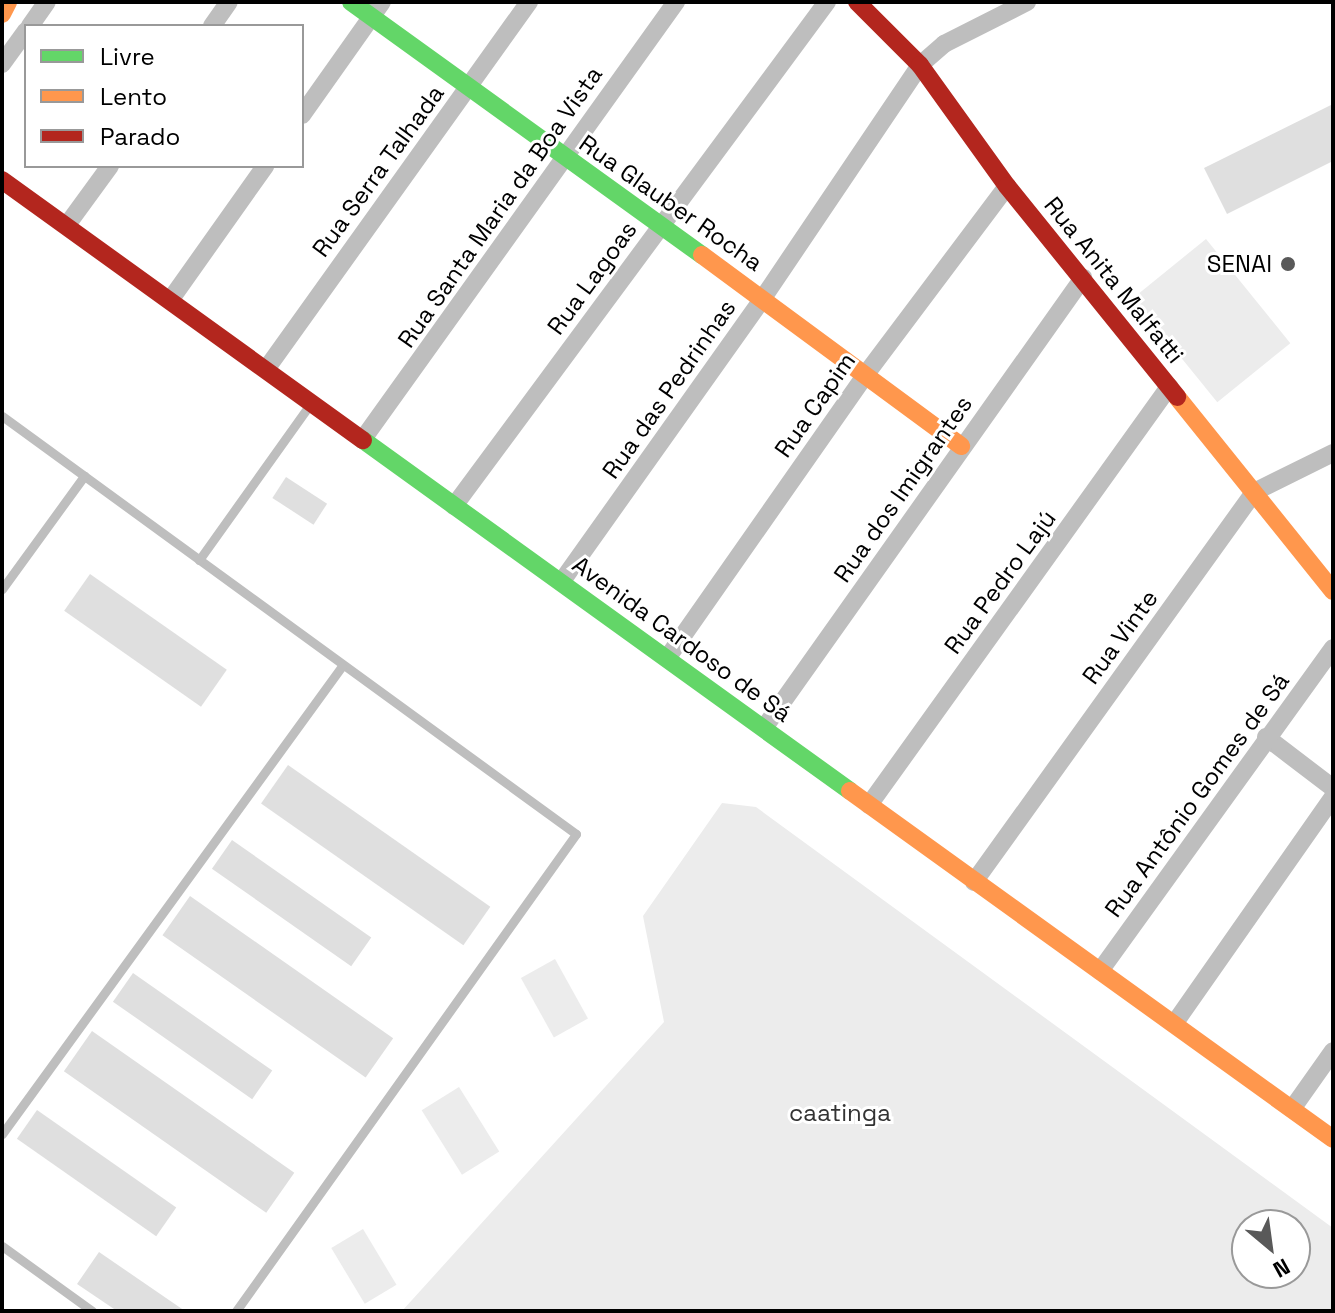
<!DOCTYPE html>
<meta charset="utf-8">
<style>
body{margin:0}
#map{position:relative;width:1335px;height:1313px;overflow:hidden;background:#fff;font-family:"Space Grotesk",sans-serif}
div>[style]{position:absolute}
.green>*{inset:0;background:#ececec;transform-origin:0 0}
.building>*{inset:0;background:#dfdfdf;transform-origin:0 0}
.lane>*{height:9px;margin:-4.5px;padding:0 4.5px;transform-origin:4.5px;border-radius:4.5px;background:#bebebe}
.street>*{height:18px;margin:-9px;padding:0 9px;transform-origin:9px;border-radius:9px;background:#bebebe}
.fast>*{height:18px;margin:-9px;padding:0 9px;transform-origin:9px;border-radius:9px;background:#63d668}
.slow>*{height:18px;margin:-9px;padding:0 9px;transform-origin:9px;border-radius:9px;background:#ff974d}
.jam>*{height:18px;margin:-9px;padding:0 9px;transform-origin:9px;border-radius:9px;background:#b3261e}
.dots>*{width:22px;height:22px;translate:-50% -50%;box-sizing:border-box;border:4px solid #fff;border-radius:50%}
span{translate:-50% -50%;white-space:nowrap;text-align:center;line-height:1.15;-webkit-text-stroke:6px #fff;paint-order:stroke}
.street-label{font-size:24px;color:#000}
.poi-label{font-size:24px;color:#000}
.right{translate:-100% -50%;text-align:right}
.park-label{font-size:24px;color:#333}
.frame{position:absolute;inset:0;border:4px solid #000;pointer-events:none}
.legend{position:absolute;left:24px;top:24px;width:280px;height:144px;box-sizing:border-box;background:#fff;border:2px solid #999;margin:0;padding:10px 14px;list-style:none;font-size:24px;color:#000}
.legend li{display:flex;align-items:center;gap:16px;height:40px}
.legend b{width:40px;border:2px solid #999}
.north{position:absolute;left:1231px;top:1209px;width:80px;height:80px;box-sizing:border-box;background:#fff;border:2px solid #999;border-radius:50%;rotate:151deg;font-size:22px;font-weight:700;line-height:32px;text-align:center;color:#000}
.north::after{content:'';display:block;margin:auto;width:28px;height:36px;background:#595959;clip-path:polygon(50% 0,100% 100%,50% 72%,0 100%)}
</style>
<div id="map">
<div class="green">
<i style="left:1206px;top:239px;width:134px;height:94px;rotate:51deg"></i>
<i style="clip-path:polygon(evenodd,722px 803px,756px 807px,1333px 1228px,1333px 1311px,402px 1311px,664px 1022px,643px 916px,722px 803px,1247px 1225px,1295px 1225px,1295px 1273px,1247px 1273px,1247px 1225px)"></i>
<i style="left:555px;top:959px;width:68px;height:39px;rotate:61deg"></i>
<i style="left:459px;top:1087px;width:76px;height:44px;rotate:58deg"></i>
<i style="left:363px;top:1229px;width:65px;height:37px;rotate:59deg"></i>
</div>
<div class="building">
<i style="clip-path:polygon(1333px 104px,1333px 161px,1227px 214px,1204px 168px)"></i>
<i style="left:286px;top:477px;width:49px;height:25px;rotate:33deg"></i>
<i style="left:90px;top:574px;width:167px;height:45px;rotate:35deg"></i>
<i style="left:288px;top:765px;width:247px;height:47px;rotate:35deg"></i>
<i style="left:232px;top:840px;width:170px;height:35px;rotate:35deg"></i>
<i style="left:190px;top:896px;width:248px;height:48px;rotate:35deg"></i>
<i style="left:133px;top:973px;width:170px;height:35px;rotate:35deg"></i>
<i style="left:92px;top:1031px;width:247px;height:49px;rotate:35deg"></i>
<i style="left:37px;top:1110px;width:170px;height:35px;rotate:35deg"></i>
<i style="clip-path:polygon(99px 1252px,185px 1311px,117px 1311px,77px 1284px)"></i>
</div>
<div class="lane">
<i style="left:2px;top:416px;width:710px;rotate:36.06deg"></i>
<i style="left:576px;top:834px;width:586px;rotate:125.48deg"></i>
<i style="left:199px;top:560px;width:188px;rotate:-54.5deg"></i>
<i style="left:2px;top:589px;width:140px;rotate:-54deg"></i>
<i style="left:2px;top:1134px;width:578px;rotate:-54deg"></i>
<i style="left:2px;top:1246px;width:111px;rotate:35.8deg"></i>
</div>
<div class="street">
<i style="left:30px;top:26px;width:29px;rotate:-55deg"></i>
<i style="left:212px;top:26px;width:29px;rotate:-55deg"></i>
<i style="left:2px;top:64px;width:41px;rotate:-54deg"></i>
<i style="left:302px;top:115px;width:138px;rotate:-54.7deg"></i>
<i style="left:67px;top:225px;width:73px;rotate:-53.9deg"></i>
<i style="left:171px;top:299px;width:163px;rotate:-54.7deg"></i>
<i style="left:267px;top:368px;width:450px;rotate:-54.4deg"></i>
<i style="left:363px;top:439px;width:538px;rotate:-54.39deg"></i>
<i style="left:454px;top:506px;width:627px;rotate:-53.5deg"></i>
<i style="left:562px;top:581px;width:347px;rotate:-54.6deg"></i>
<i style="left:763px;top:298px;width:281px;rotate:-56deg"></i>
<i style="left:920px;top:65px;width:32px;rotate:-41deg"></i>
<i style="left:944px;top:44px;width:93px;rotate:-26.8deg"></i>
<i style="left:668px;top:657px;width:345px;rotate:-55deg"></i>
<i style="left:866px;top:374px;width:235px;rotate:-53.1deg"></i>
<i style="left:764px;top:728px;width:552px;rotate:-54.67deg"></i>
<i style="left:1266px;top:737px;width:84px;rotate:37.3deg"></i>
<i style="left:869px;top:805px;width:515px;rotate:-54.33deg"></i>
<i style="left:974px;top:882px;width:480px;rotate:-54.3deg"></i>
<i style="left:1254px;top:492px;width:88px;rotate:-26.3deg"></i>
<i style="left:1100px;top:971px;width:398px;rotate:-54.2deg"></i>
<i style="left:1174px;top:1024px;width:277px;rotate:-55deg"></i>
<i style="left:1292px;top:1109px;width:71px;rotate:-54.7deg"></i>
</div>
<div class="fast">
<i style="left:351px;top:2px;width:433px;rotate:35.8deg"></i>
<i style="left:363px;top:440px;width:600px;rotate:35.78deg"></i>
</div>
<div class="slow">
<i style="left:2px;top:14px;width:13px;rotate:-63deg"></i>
<i style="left:702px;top:255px;width:322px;rotate:36.4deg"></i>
<i style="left:1177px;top:397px;width:249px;rotate:51.2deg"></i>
<i style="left:850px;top:791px;width:595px;rotate:35.77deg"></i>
</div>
<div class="jam">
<i style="left:857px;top:2px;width:89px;rotate:45deg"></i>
<i style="left:920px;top:65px;width:149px;rotate:54.3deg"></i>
<i style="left:1007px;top:186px;width:271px;rotate:51.1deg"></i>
<i style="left:2px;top:180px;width:445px;rotate:35.8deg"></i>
</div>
<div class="dots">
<i style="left:1288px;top:264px;background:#595959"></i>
</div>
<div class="street-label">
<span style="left:378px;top:171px;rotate:-54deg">Rua Serra Talhada</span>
<span style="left:671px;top:203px;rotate:35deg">Rua Glauber Rocha</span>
<span style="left:500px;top:207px;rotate:-55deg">Rua Santa Maria da Boa Vista</span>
<span style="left:592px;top:278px;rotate:-54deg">Rua Lagoas</span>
<span style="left:1114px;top:280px;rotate:51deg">Rua Anita Malfatti</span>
<span style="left:669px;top:389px;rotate:-55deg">Rua das Pedrinhas</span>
<span style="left:815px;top:405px;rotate:-55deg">Rua Capim</span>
<span style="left:903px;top:489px;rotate:-55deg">Rua dos Imigrantes</span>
<span style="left:1000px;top:582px;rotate:-54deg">Rua Pedro Lajú</span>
<span style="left:1120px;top:637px;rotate:-54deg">Rua Vinte</span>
<span style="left:682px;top:639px;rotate:36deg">Avenida Cardoso de Sá</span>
<span style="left:1197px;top:795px;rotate:-54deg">Rua Antônio Gomes de Sá</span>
</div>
<div class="poi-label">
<span class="right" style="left:1272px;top:264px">SENAI</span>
</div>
<div class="park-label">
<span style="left:840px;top:1113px">caatinga</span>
</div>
<div class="frame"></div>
<ul class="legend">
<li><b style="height:10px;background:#63d668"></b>Livre</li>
<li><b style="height:10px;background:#ff974d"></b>Lento</li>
<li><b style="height:10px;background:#b3261e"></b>Parado</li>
</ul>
<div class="north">N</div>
</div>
